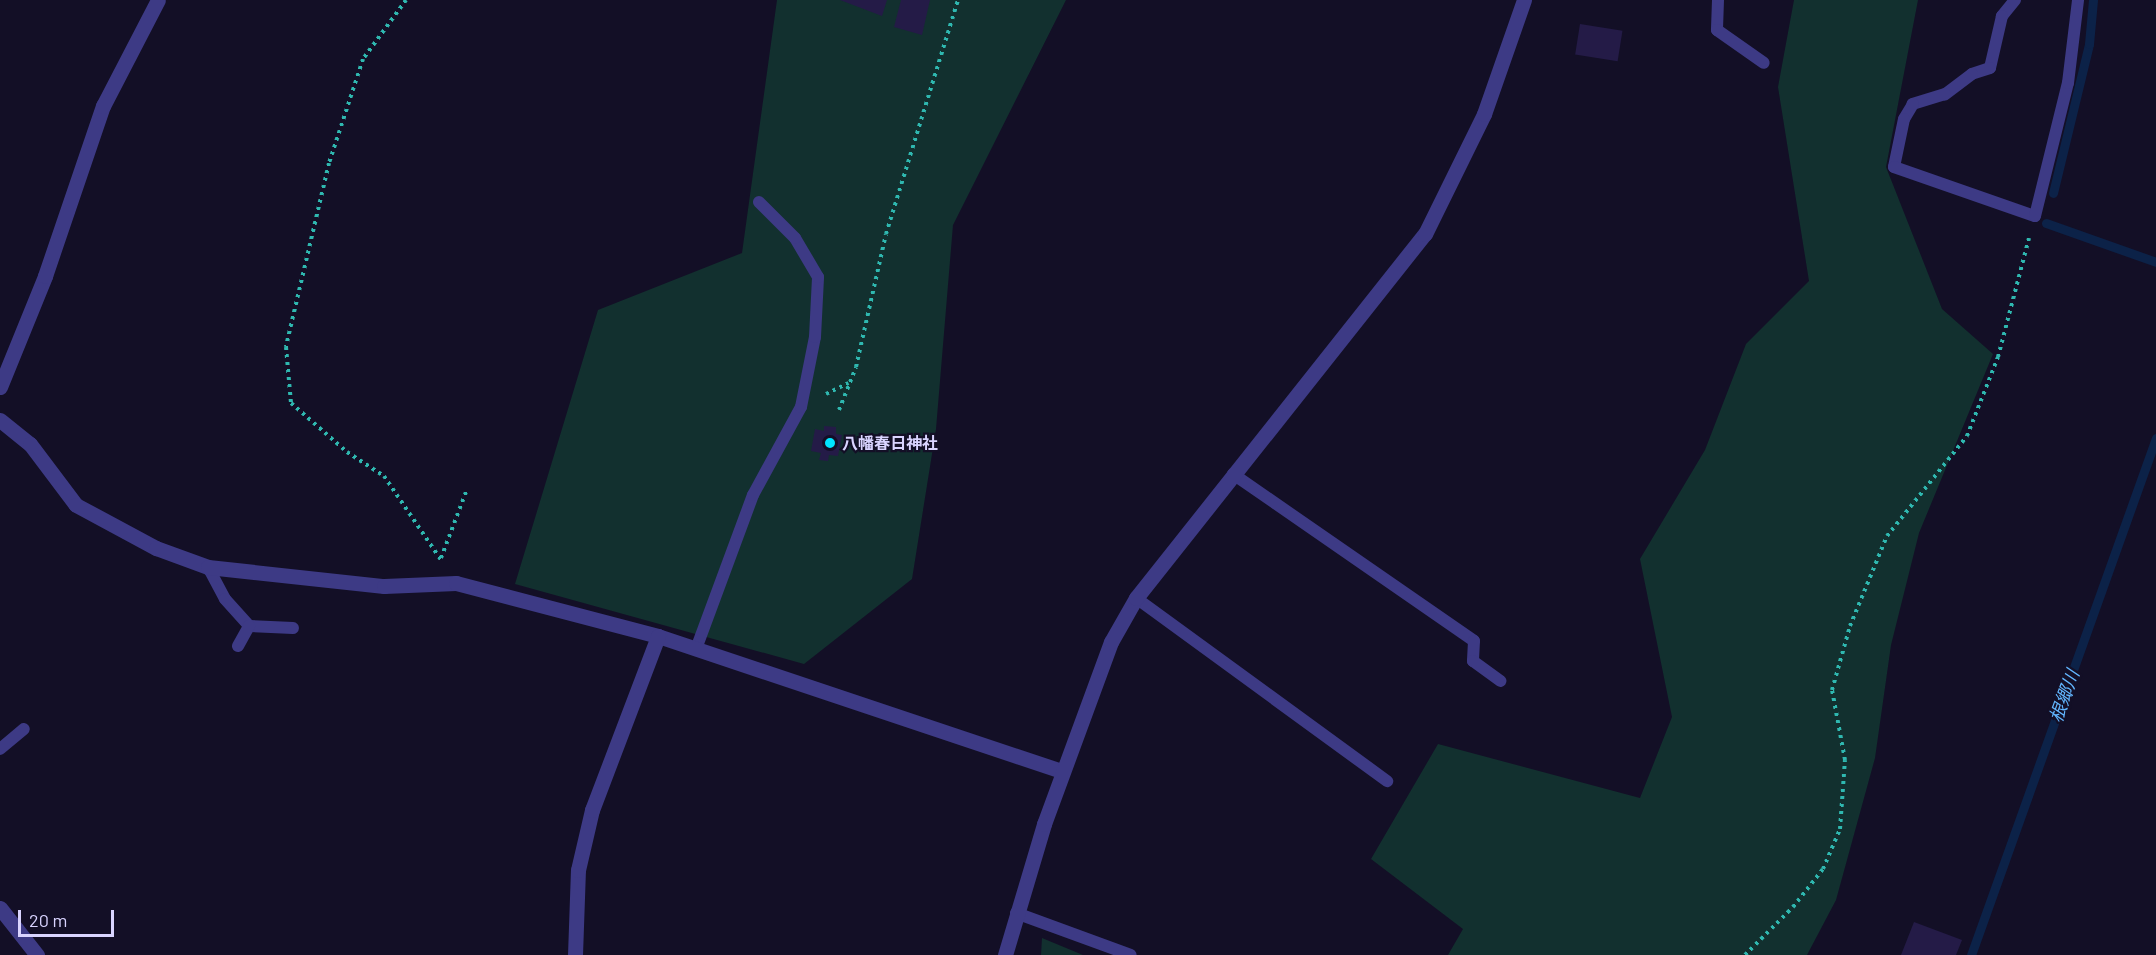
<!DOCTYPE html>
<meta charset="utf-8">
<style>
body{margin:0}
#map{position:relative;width:2156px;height:955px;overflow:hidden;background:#130f26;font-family:Barlow,"Noto Sans JP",sans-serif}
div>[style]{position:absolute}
.green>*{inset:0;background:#12302f}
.stream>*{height:9px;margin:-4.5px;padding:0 4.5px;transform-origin:4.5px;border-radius:4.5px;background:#0c2248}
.building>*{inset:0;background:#241b47;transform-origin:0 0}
.path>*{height:4px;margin-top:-2px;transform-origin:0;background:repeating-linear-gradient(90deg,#2fb8b0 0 3px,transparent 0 7.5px)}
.service>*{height:12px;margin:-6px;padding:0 6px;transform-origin:6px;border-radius:6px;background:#3d3a85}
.minor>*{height:15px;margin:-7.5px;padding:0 7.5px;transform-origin:7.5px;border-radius:7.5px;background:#3d3a85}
.dots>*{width:16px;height:16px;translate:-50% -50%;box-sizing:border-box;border:3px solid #130f26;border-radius:50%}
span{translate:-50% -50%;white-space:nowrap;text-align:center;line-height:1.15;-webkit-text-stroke:4.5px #130f26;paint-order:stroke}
.poi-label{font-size:16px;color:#d9d4ff;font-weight:700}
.left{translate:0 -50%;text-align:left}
.water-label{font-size:18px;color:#62b6ff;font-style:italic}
.scale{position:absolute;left:18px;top:910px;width:96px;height:27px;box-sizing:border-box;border:3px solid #d9d4ff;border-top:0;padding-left:8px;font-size:18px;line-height:21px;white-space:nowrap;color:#d9d4ff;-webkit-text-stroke:4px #130f26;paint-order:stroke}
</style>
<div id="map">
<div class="green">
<i style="clip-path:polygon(777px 0,1066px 0,953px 225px,936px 429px,912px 579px,804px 664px,515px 584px,598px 310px,742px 253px)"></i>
<i style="clip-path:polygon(1794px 0,1918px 0,1886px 167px,1942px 309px,1993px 354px,1919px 533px,1891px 645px,1875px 758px,1836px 900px,1807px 955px,1448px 955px,1463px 929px,1371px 859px,1438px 744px,1640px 798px,1672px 717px,1640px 559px,1705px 450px,1746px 344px,1809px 281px,1778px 87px)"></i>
<i style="clip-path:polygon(1042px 938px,1083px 955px,1041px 955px)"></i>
</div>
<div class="stream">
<i style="left:2053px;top:193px;width:153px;rotate:-76.4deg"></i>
<i style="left:2089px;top:44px;width:44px;rotate:-84.8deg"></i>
<i style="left:2046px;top:223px;width:117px;rotate:19.5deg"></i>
<i style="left:1971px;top:955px;width:549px;rotate:-70.31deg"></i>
</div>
<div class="building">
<i style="clip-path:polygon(840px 0,887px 0,882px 16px)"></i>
<i style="clip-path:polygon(901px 0,930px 0,922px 35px,894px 27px)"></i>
<i style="left:1580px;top:24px;width:43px;height:31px;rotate:9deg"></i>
<i style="clip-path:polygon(824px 426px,836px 427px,836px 434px,842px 435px,838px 456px,829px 455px,828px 461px,819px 460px,821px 453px,811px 451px,815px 429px,824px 431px)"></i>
<i style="clip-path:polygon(1914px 922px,1962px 940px,1956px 955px,1901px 955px)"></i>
</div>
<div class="path">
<i style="left:406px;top:0;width:73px;rotate:126.1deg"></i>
<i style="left:363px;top:59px;width:109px;rotate:108.1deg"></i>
<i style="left:329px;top:163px;width:189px;rotate:103.2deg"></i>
<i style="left:286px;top:347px;width:56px;rotate:84.9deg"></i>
<i style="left:291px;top:403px;width:74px;rotate:41.2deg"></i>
<i style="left:347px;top:452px;width:44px;rotate:33deg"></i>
<i style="left:384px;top:476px;width:102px;rotate:55.8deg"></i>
<i style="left:826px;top:394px;width:25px;rotate:-26deg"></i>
<i style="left:839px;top:410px;width:46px;rotate:-68.4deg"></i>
<i style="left:856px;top:367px;width:136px;rotate:-77.3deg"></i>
<i style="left:886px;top:234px;width:245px;rotate:-72.9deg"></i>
<i style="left:441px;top:558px;width:71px;rotate:-69.3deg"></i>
<i style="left:1745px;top:955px;width:68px;rotate:-45deg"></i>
<i style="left:1793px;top:907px;width:48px;rotate:-51.7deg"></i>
<i style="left:1823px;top:869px;width:43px;rotate:-67deg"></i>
<i style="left:1840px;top:829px;width:69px;rotate:-85.9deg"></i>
<i style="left:1845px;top:760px;width:71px;rotate:-100.5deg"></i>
<i style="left:1832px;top:690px;width:66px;rotate:-74.3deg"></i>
<i style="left:1850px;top:626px;width:97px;rotate:-67.7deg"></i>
<i style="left:1887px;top:536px;width:128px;rotate:-51.3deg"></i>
<i style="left:1967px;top:436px;width:85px;rotate:-68.6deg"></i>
<i style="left:1998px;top:357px;width:123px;rotate:-75.4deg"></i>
</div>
<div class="service">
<i style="left:1718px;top:0;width:30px;rotate:92deg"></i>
<i style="left:1717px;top:30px;width:57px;rotate:35.1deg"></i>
<i style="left:2015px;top:0;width:21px;rotate:129deg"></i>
<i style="left:2002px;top:16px;width:53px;rotate:103deg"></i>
<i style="left:1990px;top:68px;width:19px;rotate:162deg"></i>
<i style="left:1972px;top:74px;width:34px;rotate:143deg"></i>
<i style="left:1945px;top:94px;width:34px;rotate:163deg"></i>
<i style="left:1913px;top:104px;width:17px;rotate:121deg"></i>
<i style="left:1904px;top:119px;width:49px;rotate:101.8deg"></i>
<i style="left:1894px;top:167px;width:149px;rotate:19.2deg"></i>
<i style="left:2035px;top:216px;width:137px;rotate:-76.1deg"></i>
<i style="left:2068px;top:83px;width:84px;rotate:-83.1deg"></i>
<i style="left:1233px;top:474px;width:293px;rotate:34.7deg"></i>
<i style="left:1474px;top:641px;width:20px;rotate:93deg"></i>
<i style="left:1473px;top:661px;width:34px;rotate:36deg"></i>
<i style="left:208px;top:567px;width:36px;rotate:62deg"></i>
<i style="left:225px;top:599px;width:36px;rotate:48deg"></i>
<i style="left:249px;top:626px;width:44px;rotate:2.6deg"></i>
<i style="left:1136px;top:598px;width:311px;rotate:36.1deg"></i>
<i style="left:238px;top:646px;width:23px;rotate:-61deg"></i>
<i style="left:696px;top:649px;width:164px;rotate:-69.7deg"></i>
<i style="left:753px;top:495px;width:100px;rotate:-61.4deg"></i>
<i style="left:801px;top:407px;width:71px;rotate:-78.7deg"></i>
<i style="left:815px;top:337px;width:60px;rotate:-87.1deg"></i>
<i style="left:818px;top:277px;width:45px;rotate:-120.5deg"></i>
<i style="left:795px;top:238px;width:51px;rotate:-135deg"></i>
<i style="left:0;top:749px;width:31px;rotate:-40deg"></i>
<i style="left:1016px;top:913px;width:122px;rotate:20.1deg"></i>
</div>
<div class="minor">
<i style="left:0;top:387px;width:120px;rotate:-67.9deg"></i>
<i style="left:45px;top:276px;width:180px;rotate:-71.2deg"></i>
<i style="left:103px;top:106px;width:119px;rotate:-62.6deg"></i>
<i style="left:0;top:420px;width:38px;rotate:39deg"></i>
<i style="left:30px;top:444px;width:76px;rotate:53deg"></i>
<i style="left:76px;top:505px;width:91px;rotate:28.3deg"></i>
<i style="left:156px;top:548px;width:55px;rotate:20.1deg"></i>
<i style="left:208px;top:567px;width:177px;rotate:6.2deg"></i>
<i style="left:384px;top:586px;width:72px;rotate:-2.4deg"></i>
<i style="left:456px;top:583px;width:209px;rotate:14.7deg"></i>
<i style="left:658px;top:636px;width:426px;rotate:18.5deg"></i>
<i style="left:0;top:908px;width:60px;rotate:51.8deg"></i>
<i style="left:575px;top:955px;width:85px;rotate:-88deg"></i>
<i style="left:578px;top:870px;width:62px;rotate:-76.9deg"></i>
<i style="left:592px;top:810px;width:186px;rotate:-69.2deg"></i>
<i style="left:1005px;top:955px;width:137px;rotate:-73.4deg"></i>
<i style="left:1044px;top:824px;width:194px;rotate:-69.8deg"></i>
<i style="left:1111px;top:642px;width:51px;rotate:-60.4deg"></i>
<i style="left:1136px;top:598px;width:465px;rotate:-51.6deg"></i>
<i style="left:1425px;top:234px;width:134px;rotate:-63.8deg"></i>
<i style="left:1484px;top:114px;width:121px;rotate:-70.7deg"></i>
</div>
<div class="dots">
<i style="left:830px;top:443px;background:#00e5ff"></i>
</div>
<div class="poi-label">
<span class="left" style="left:842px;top:443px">八幡春日神社</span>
</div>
<div class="water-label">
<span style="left:2064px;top:696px;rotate:-70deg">根郷川</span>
</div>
<div class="scale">20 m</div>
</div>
